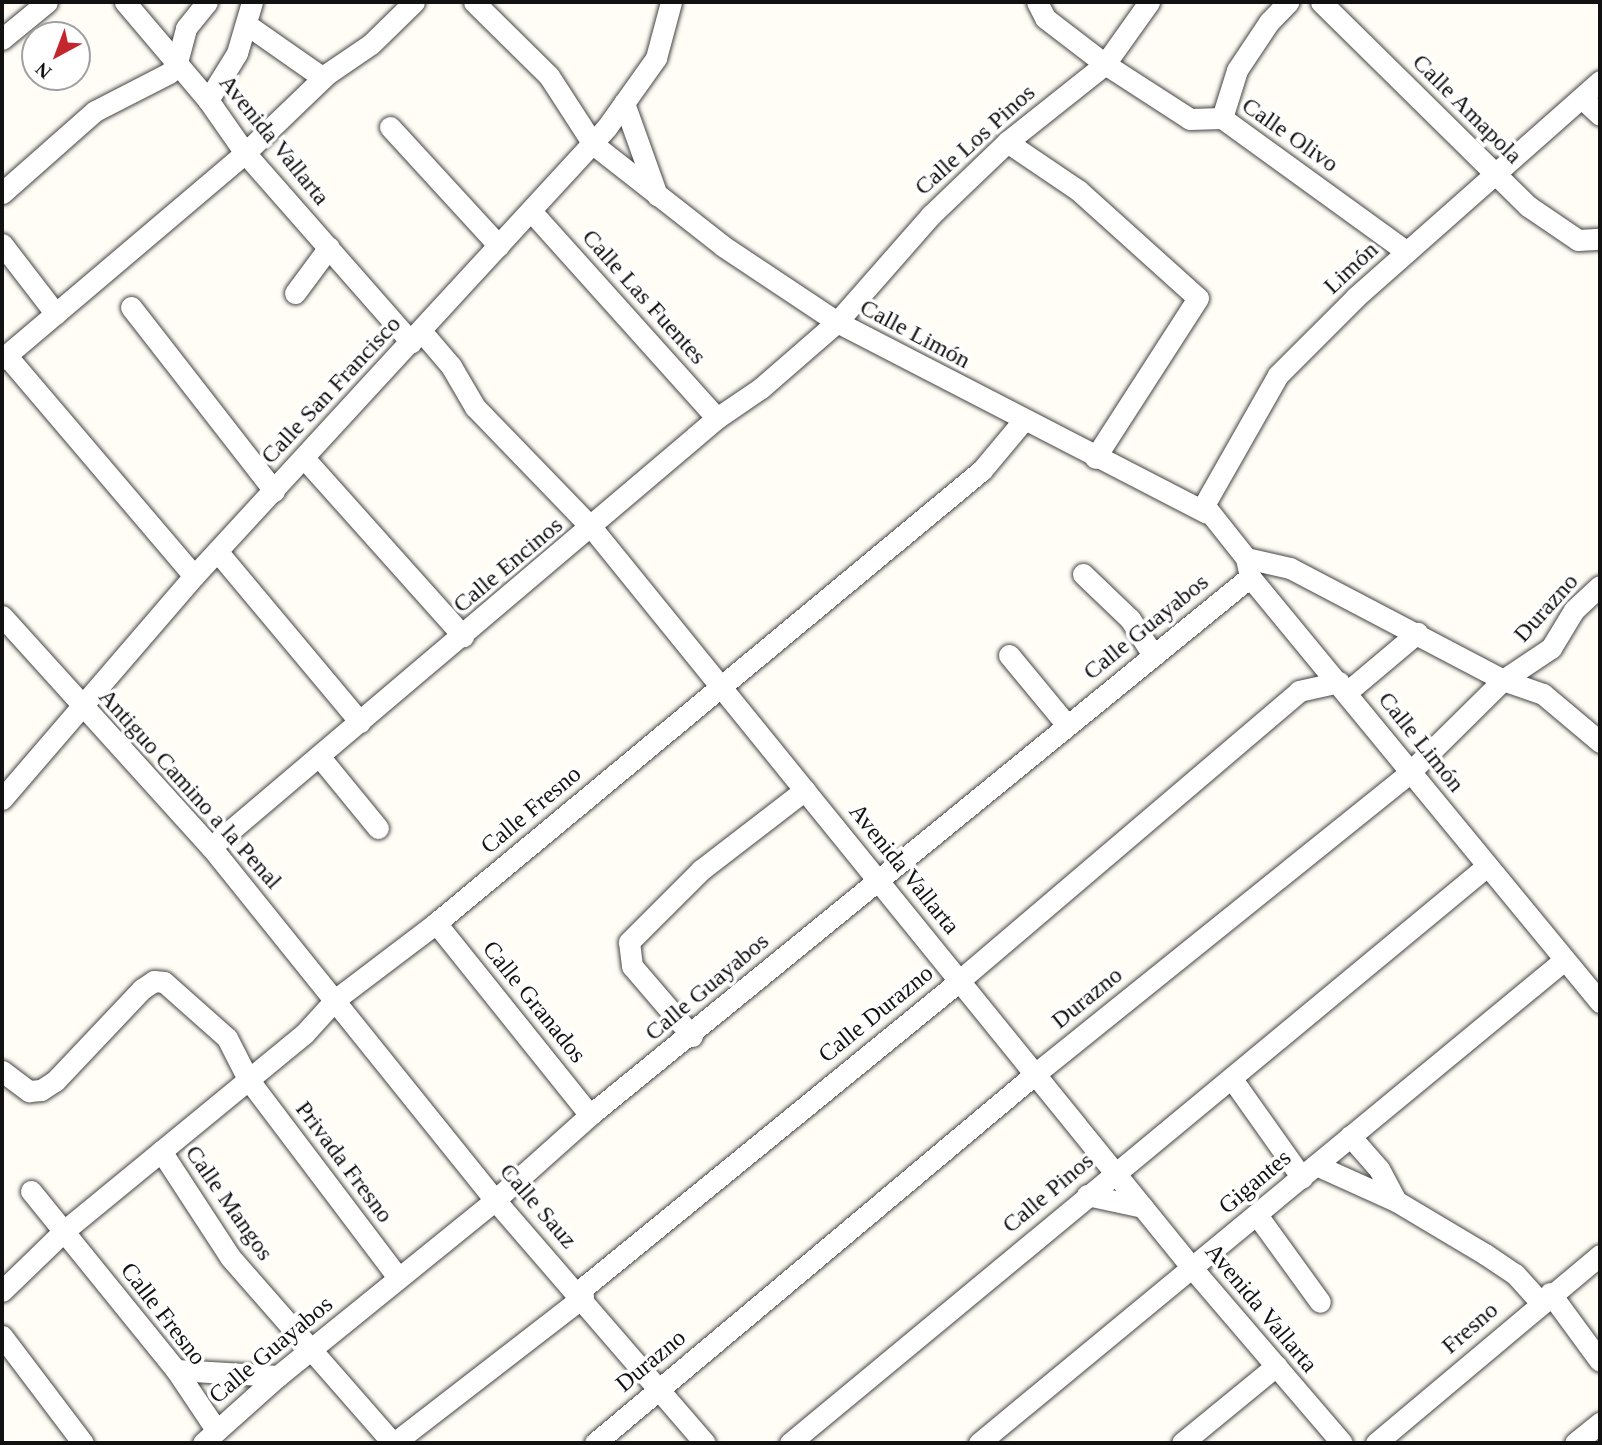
<!DOCTYPE html>
<meta charset="utf-8">
<style>
body{margin:0}
#map{position:relative;width:1602px;height:1445px;overflow:hidden;background:#fffdf5;font-family:"Times New Roman",serif}
div>[style]{position:absolute}
.roads{filter:drop-shadow(0 0 2px #444) drop-shadow(0 0 2px #444)}
.minor>*{height:21px;margin:-10.5px;padding:0 10.5px;transform-origin:10.5px;border-radius:10.5px;background:#fff}
span{translate:-50% -50%;white-space:nowrap;text-align:center;line-height:1.15;-webkit-text-stroke:7px #fff;paint-order:stroke}
.street-label{font-size:24px;color:#111}
.frame{position:absolute;inset:0;border:4px solid #111;pointer-events:none}
.north{position:absolute;left:21px;top:21px;width:70px;height:70px;box-sizing:border-box;background:#fff;border:2px solid #a0a0a0;border-radius:50%;rotate:221deg;font-size:19px;font-weight:700;line-height:28px;text-align:center;color:#111}
.north::after{content:'';display:block;margin:auto;width:24px;height:32px;background:#c4262e;clip-path:polygon(50% 0,100% 100%,50% 72%,0 100%)}
</style>
<div id="map">
<div class="roads">
<div class="minor">
<i style="left:125px;top:2px;width:128px;rotate:49.7deg"></i>
<i style="left:208px;top:100px;width:65px;rotate:55.1deg"></i>
<i style="left:245px;top:153px;width:252px;rotate:48.7deg"></i>
<i style="left:474px;top:2px;width:105px;rotate:44.6deg"></i>
<i style="left:549px;top:76px;width:81px;rotate:57.1deg"></i>
<i style="left:593px;top:144px;width:165px;rotate:38.1deg"></i>
<i style="left:723px;top:246px;width:137px;rotate:33.7deg"></i>
<i style="left:837px;top:322px;width:416px;rotate:27.3deg"></i>
<i style="left:1037px;top:2px;width:18px;rotate:63deg"></i>
<i style="left:1045px;top:18px;width:76px;rotate:37.5deg"></i>
<i style="left:1105px;top:64px;width:101px;rotate:32.9deg"></i>
<i style="left:1190px;top:119px;width:32px;rotate:-2deg"></i>
<i style="left:1222px;top:118px;width:228px;rotate:35.9deg"></i>
<i style="left:1321px;top:2px;width:291px;rotate:44.6deg"></i>
<i style="left:1528px;top:206px;width:60px;rotate:34.2deg"></i>
<i style="left:1578px;top:240px;width:22px;rotate:-3deg"></i>
<i style="left:246px;top:24px;width:94px;rotate:35deg"></i>
<i style="left:2px;top:39px;width:58px;rotate:-39.4deg"></i>
<i style="left:1600px;top:81px;width:327px;rotate:138.5deg"></i>
<i style="left:1355px;top:298px;width:109px;rotate:135deg"></i>
<i style="left:1278px;top:375px;width:150px;rotate:119.6deg"></i>
<i style="left:1204px;top:505px;width:68px;rotate:51.6deg"></i>
<i style="left:1246px;top:558px;width:19px;rotate:78deg"></i>
<i style="left:1250px;top:577px;width:551px;rotate:50.53deg"></i>
<i style="left:208px;top:100px;width:55px;rotate:-58.3deg"></i>
<i style="left:237px;top:53px;width:53px;rotate:-73.6deg"></i>
<i style="left:1584px;top:100px;width:22px;rotate:43deg"></i>
<i style="left:624px;top:103px;width:98px;rotate:70.3deg"></i>
<i style="left:1222px;top:118px;width:50px;rotate:-72.6deg"></i>
<i style="left:1237px;top:70px;width:58px;rotate:-56.3deg"></i>
<i style="left:1269px;top:22px;width:28px;rotate:-46deg"></i>
<i style="left:390px;top:127px;width:161px;rotate:47.5deg"></i>
<i style="left:1007px;top:142px;width:86px;rotate:34.1deg"></i>
<i style="left:1078px;top:190px;width:161px;rotate:42deg"></i>
<i style="left:1198px;top:298px;width:190px;rotate:122.8deg"></i>
<i style="left:2px;top:193px;width:124px;rotate:-41.4deg"></i>
<i style="left:95px;top:111px;width:83px;rotate:-27.2deg"></i>
<i style="left:169px;top:73px;width:10px;rotate:-45deg"></i>
<i style="left:176px;top:66px;width:39px;rotate:-75deg"></i>
<i style="left:186px;top:28px;width:33px;rotate:-51deg"></i>
<i style="left:531px;top:211px;width:278px;rotate:48.1deg"></i>
<i style="left:2px;top:244px;width:88px;rotate:52.4deg"></i>
<i style="left:295px;top:293px;width:57px;rotate:-53.5deg"></i>
<i style="left:131px;top:307px;width:233px;rotate:52.1deg"></i>
<i style="left:422px;top:332px;width:45px;rotate:49.5deg"></i>
<i style="left:451px;top:366px;width:48px;rotate:59.7deg"></i>
<i style="left:475px;top:407px;width:168px;rotate:46deg"></i>
<i style="left:592px;top:528px;width:953px;rotate:50.96deg"></i>
<i style="left:1192px;top:1268px;width:230px;rotate:49.4deg"></i>
<i style="left:6px;top:355px;width:290px;rotate:49.6deg"></i>
<i style="left:2px;top:359px;width:319px;rotate:-40.3deg"></i>
<i style="left:245px;top:153px;width:114px;rotate:-43.9deg"></i>
<i style="left:327px;top:74px;width:53px;rotate:-34.3deg"></i>
<i style="left:371px;top:44px;width:60px;rotate:-44.3deg"></i>
<i style="left:304px;top:458px;width:239px;rotate:48.2deg"></i>
<i style="left:217px;top:551px;width:223px;rotate:50.1deg"></i>
<i style="left:1246px;top:558px;width:45px;rotate:12.8deg"></i>
<i style="left:1290px;top:568px;width:241px;rotate:27.7deg"></i>
<i style="left:1503px;top:680px;width:42px;rotate:19.3deg"></i>
<i style="left:1543px;top:694px;width:75px;rotate:40.1deg"></i>
<i style="left:1083px;top:574px;width:65px;rotate:43.8deg"></i>
<i style="left:1130px;top:619px;width:43px;rotate:57.4deg"></i>
<i style="left:2px;top:616px;width:312px;rotate:47.9deg"></i>
<i style="left:211px;top:847px;width:453px;rotate:51.2deg"></i>
<i style="left:495px;top:1200px;width:321px;rotate:49.2deg"></i>
<i style="left:1009px;top:655px;width:91px;rotate:50.4deg"></i>
<i style="left:1347px;top:692px;width:92px;rotate:-40.1deg"></i>
<i style="left:319px;top:756px;width:93px;rotate:50.7deg"></i>
<i style="left:2px;top:799px;width:294px;rotate:-49.3deg"></i>
<i style="left:194px;top:576px;width:610px;rotate:-47.39deg"></i>
<i style="left:607px;top:127px;width:85px;rotate:-54.6deg"></i>
<i style="left:656px;top:58px;width:58px;rotate:-75deg"></i>
<i style="left:211px;top:847px;width:663px;rotate:-40.29deg"></i>
<i style="left:717px;top:418px;width:53px;rotate:-34.3deg"></i>
<i style="left:761px;top:388px;width:101px;rotate:-41deg"></i>
<i style="left:837px;top:322px;width:142px;rotate:-48.7deg"></i>
<i style="left:931px;top:215px;width:105px;rotate:-43.8deg"></i>
<i style="left:1007px;top:142px;width:125px;rotate:-38.5deg"></i>
<i style="left:1105px;top:64px;width:76px;rotate:-54.6deg"></i>
<i style="left:436px;top:923px;width:246px;rotate:51.3deg"></i>
<i style="left:692px;top:1036px;width:92px;rotate:-130.6deg"></i>
<i style="left:632px;top:966px;width:24px;rotate:-97deg"></i>
<i style="left:629px;top:942px;width:102px;rotate:-45deg"></i>
<i style="left:701px;top:870px;width:131px;rotate:-37.6deg"></i>
<i style="left:2px;top:1071px;width:34px;rotate:37deg"></i>
<i style="left:29px;top:1091px;width:12px;rotate:-5deg"></i>
<i style="left:41px;top:1090px;width:17px;rotate:-33deg"></i>
<i style="left:55px;top:1081px;width:127px;rotate:-46.6deg"></i>
<i style="left:142px;top:989px;width:14px;rotate:-34deg"></i>
<i style="left:154px;top:981px;width:10px;rotate:6deg"></i>
<i style="left:164px;top:982px;width:84px;rotate:41.6deg"></i>
<i style="left:227px;top:1038px;width:46px;rotate:62.9deg"></i>
<i style="left:248px;top:1079px;width:248px;rotate:52.9deg"></i>
<i style="left:1232px;top:1079px;width:121px;rotate:54.7deg"></i>
<i style="left:1350px;top:1136px;width:44px;rotate:48.7deg"></i>
<i style="left:1379px;top:1169px;width:36px;rotate:62deg"></i>
<i style="left:161px;top:1151px;width:126px;rotate:56.9deg"></i>
<i style="left:230px;top:1257px;width:247px;rotate:48.8deg"></i>
<i style="left:1316px;top:1165px;width:88px;rotate:24.2deg"></i>
<i style="left:1396px;top:1201px;width:104px;rotate:30.8deg"></i>
<i style="left:1485px;top:1254px;width:36px;rotate:34deg"></i>
<i style="left:1515px;top:1274px;width:38px;rotate:48deg"></i>
<i style="left:31px;top:1191px;width:230px;rotate:51deg"></i>
<i style="left:176px;top:1370px;width:73px;rotate:56.1deg"></i>
<i style="left:1087px;top:1195px;width:57px;rotate:12.1deg"></i>
<i style="left:1257px;top:1215px;width:107px;rotate:54.1deg"></i>
<i style="left:2px;top:1291px;width:86px;rotate:-44.1deg"></i>
<i style="left:64px;top:1231px;width:310px;rotate:-39.4deg"></i>
<i style="left:304px;top:1034px;width:47px;rotate:-47.6deg"></i>
<i style="left:336px;top:999px;width:126px;rotate:-37.2deg"></i>
<i style="left:436px;top:923px;width:709px;rotate:-39.68deg"></i>
<i style="left:982px;top:470px;width:64px;rotate:-50.1deg"></i>
<i style="left:578px;top:1292px;width:493px;rotate:-39.2deg"></i>
<i style="left:960px;top:980px;width:445px;rotate:-40.4deg"></i>
<i style="left:1299px;top:691px;width:41px;rotate:-12.7deg"></i>
<i style="left:1550px;top:1293px;width:84px;rotate:53.7deg"></i>
<i style="left:2px;top:1336px;width:134px;rotate:52.9deg"></i>
<i style="left:176px;top:1370px;width:102px;rotate:3.4deg"></i>
<i style="left:203px;top:1443px;width:101px;rotate:-41.8deg"></i>
<i style="left:278px;top:1376px;width:279px;rotate:-39deg"></i>
<i style="left:495px;top:1200px;width:127px;rotate:-41.8deg"></i>
<i style="left:590px;top:1115px;width:851px;rotate:-39.19deg"></i>
<i style="left:394px;top:1443px;width:239px;rotate:-37.7deg"></i>
<i style="left:595px;top:1443px;width:574px;rotate:-39.98deg"></i>
<i style="left:1035px;top:1074px;width:481px;rotate:-38.8deg"></i>
<i style="left:1410px;top:772px;width:131px;rotate:-44.7deg"></i>
<i style="left:1503px;top:680px;width:58px;rotate:-33.7deg"></i>
<i style="left:1551px;top:648px;width:44px;rotate:-58.8deg"></i>
<i style="left:1574px;top:610px;width:35px;rotate:-43deg"></i>
<i style="left:790px;top:1443px;width:905px;rotate:-39.62deg"></i>
<i style="left:979px;top:1443px;width:759px;rotate:-39.54deg"></i>
<i style="left:1182px;top:1443px;width:122px;rotate:-39.3deg"></i>
<i style="left:1376px;top:1443px;width:292px;rotate:-40deg"></i>
<i style="left:1575px;top:1443px;width:32px;rotate:-39deg"></i>
</div>
</div>
<div class="street-label">
<span style="left:1467px;top:109px;rotate:45deg">Calle Amapola</span>
<span style="left:1290px;top:135px;rotate:35deg">Calle Olivo</span>
<span style="left:274px;top:140px;rotate:51deg">Avenida Vallarta</span>
<span style="left:975px;top:140px;rotate:-42deg">Calle Los Pinos</span>
<span style="left:1351px;top:268px;rotate:-43deg">Limón</span>
<span style="left:644px;top:297px;rotate:48deg">Calle Las Fuentes</span>
<span style="left:915px;top:334px;rotate:28deg">Calle Limón</span>
<span style="left:331px;top:390px;rotate:-47deg">Calle San Francisco</span>
<span style="left:508px;top:565px;rotate:-40deg">Calle Encinos</span>
<span style="left:1546px;top:608px;rotate:-48deg">Durazno</span>
<span style="left:1146px;top:627px;rotate:-39deg">Calle Guayabos</span>
<span style="left:1421px;top:742px;rotate:51deg">Calle Limón</span>
<span style="left:190px;top:789px;rotate:48deg">Antiguo Camino a la Penal</span>
<span style="left:531px;top:810px;rotate:-40deg">Calle Fresno</span>
<span style="left:904px;top:869px;rotate:51deg">Avenida Vallarta</span>
<span style="left:707px;top:987px;rotate:-40deg">Calle Guayabos</span>
<span style="left:1087px;top:998px;rotate:-39deg">Durazno</span>
<span style="left:534px;top:1002px;rotate:51deg">Calle Granados</span>
<span style="left:876px;top:1014px;rotate:-39deg">Calle Durazno</span>
<span style="left:344px;top:1162px;rotate:53deg">Privada Fresno</span>
<span style="left:1255px;top:1182px;rotate:-40deg">Gigantes</span>
<span style="left:1048px;top:1193px;rotate:-40deg">Calle Pinos</span>
<span style="left:229px;top:1203px;rotate:55deg">Calle Mangos</span>
<span style="left:538px;top:1206px;rotate:49deg">Calle Sauz</span>
<span style="left:1261px;top:1308px;rotate:50deg">Avenida Vallarta</span>
<span style="left:163px;top:1314px;rotate:52deg">Calle Fresno</span>
<span style="left:1470px;top:1328px;rotate:-41deg">Fresno</span>
<span style="left:271px;top:1350px;rotate:-40deg">Calle Guayabos</span>
<span style="left:651px;top:1361px;rotate:-40deg">Durazno</span>
</div>
<div class="frame"></div>
<div class="north">N</div>
</div>
